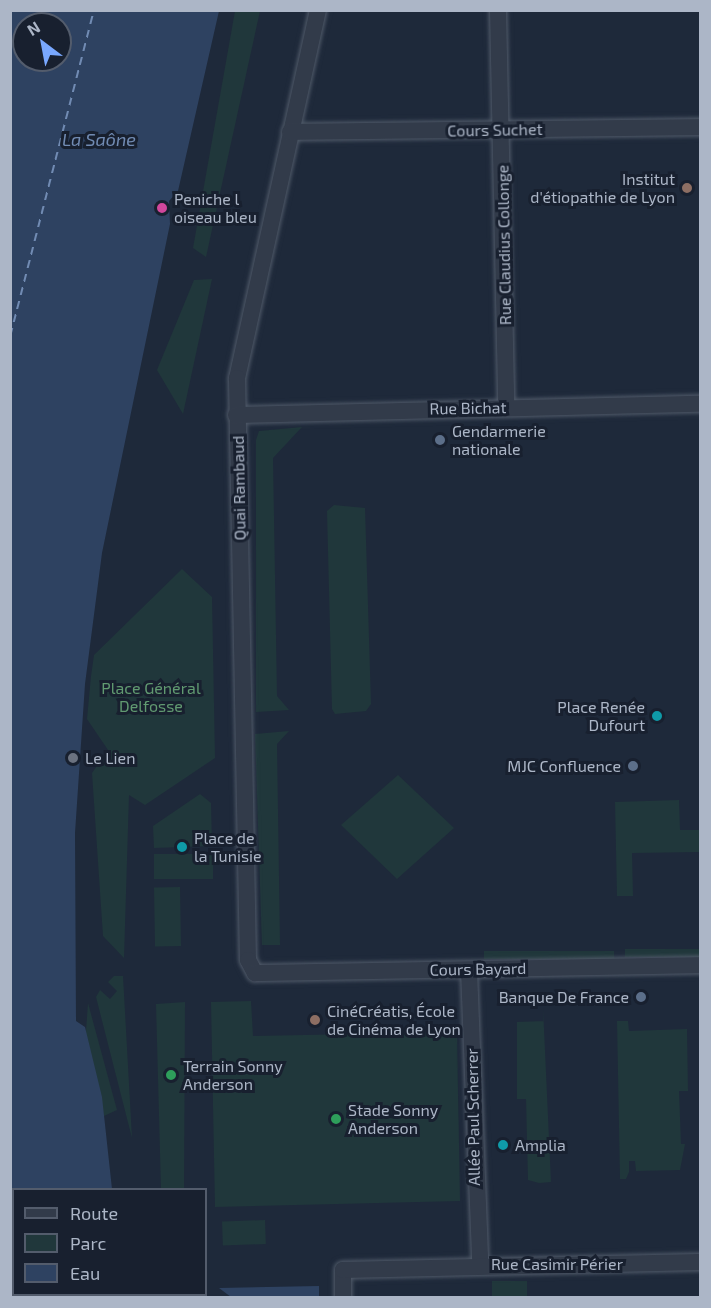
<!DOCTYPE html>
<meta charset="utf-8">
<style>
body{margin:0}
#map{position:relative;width:711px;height:1308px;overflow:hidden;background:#1e293a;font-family:"Exo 2",sans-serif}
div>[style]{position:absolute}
.green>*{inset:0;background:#20373b;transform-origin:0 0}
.water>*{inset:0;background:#2e4261}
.ferry>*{height:1.5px;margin-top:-0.75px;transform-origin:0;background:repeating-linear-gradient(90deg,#718bb3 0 8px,transparent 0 14px)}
.roads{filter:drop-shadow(0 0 2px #4f5968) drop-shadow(0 0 2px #4f5968)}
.minor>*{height:16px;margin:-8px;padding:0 8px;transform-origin:8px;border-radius:8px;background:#323b4a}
.dots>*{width:16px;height:16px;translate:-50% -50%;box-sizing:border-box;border:3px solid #18202f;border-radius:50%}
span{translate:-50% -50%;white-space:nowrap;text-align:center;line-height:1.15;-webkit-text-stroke:6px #18202f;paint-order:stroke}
.street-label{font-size:16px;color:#acb6c7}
.poi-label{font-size:16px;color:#acb6c7}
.right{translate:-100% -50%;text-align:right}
.left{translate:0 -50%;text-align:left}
.park-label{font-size:16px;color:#619a71}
.water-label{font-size:18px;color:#718bb3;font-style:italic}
.frame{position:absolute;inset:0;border:12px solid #acb6c7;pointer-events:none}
.legend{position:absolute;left:12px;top:1188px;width:195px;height:108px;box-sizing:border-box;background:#18202f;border:2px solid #535c6c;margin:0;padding:8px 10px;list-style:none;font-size:18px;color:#acb6c7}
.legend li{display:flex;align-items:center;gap:12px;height:30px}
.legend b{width:30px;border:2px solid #535c6c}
.north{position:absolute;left:12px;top:12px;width:60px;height:60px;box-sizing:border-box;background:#18202f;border:2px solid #535c6c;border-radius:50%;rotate:328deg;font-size:16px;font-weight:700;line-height:24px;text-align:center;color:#acb6c7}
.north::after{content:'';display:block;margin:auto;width:21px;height:27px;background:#79a8ff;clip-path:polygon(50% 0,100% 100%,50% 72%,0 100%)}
</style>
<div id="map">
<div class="green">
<i style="clip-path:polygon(235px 11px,260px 11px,206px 257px,193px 248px)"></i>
<i style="clip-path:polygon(212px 279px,183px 414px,157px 370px,194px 280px)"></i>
<i style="clip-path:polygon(302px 427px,273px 458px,277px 696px,289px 710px,256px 712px,256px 440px,259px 431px)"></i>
<i style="clip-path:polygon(334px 505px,365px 508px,371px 704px,366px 711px,335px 714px,332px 709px,327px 511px)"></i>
<i style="clip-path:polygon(182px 569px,212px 597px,215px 758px,145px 805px,129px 795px,124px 958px,103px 936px,92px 773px,108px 750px,87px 719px,91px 676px,94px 655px)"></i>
<i style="clip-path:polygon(289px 731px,277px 744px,280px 945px,262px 945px,255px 734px)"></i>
<i style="clip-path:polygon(398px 775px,454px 828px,397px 879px,341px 825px)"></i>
<i style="clip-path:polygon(200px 794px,211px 803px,212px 846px,154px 848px,153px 826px)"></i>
<i style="clip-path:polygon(679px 800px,680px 830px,700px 830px,700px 852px,632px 853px,633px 896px,617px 896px,615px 802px)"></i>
<i style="left:213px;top:854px;width:25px;height:59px;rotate:90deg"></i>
<i style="left:180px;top:887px;width:59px;height:26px;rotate:89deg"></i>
<i style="left:700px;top:949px;width:8px;height:75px;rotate:90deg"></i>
<i style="left:614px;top:951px;width:8px;height:130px;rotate:90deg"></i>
<i style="clip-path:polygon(114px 976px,123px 976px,132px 1138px,96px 997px,100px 990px,110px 999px,117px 991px,108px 982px)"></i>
<i style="clip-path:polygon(251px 1001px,253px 1036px,457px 1032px,460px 1201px,215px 1207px,211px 1002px)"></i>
<i style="clip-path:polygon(185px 1002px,184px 1189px,161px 1189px,156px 1004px)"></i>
<i style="clip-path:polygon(88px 1003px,117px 1110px,104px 1116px,85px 1045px)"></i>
<i style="clip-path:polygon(543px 1007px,551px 1182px,539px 1183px,528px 1180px,526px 1099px,517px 1099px,517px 1022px,544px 1021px)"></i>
<i style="clip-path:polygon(617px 1021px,628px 1021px,629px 1031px,687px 1029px,688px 1091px,679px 1091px,681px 1144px,685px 1144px,680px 1170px,636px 1171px,635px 1161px,629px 1161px,629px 1172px,626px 1179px,620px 1179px)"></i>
<i style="left:265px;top:1220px;width:24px;height:43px;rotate:88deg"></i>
<i style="left:527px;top:1281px;width:16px;height:35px;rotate:90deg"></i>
</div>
<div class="water">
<i style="clip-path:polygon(evenodd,10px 11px,219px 11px,178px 191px,169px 201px,170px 224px,102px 553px,85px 684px,75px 833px,76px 1021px,85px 1027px,102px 1097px,112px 1189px,14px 1190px,14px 1294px,125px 1297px,11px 1297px,10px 11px,24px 24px,60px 24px,60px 60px,24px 60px,24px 24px)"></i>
<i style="clip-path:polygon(319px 1286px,319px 1298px,231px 1297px,219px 1288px)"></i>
</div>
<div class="ferry">
<i style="left:10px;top:336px;width:337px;rotate:-75.6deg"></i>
</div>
<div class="roads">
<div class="minor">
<i style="left:318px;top:10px;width:377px;rotate:102.4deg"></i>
<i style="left:237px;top:378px;width:582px;rotate:88.92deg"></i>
<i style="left:248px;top:960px;width:15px;rotate:62deg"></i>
<i style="left:255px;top:973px;width:445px;rotate:-1deg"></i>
<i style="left:498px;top:10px;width:397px;rotate:88.8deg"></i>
<i style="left:290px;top:132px;width:410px;rotate:-0.7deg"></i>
<i style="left:236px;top:415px;width:464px;rotate:-1.4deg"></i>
<i style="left:469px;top:970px;width:293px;rotate:87.8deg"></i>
<i style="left:343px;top:1298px;width:28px;rotate:-90deg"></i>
<i style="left:343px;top:1270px;width:357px;rotate:-1.3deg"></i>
</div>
</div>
<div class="dots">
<i style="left:687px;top:188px;background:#8d6e63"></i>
<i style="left:162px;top:208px;background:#d1479c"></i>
<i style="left:440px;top:440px;background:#5c6f8a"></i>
<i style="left:657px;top:716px;background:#0f9aa8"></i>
<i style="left:73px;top:758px;background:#6b7280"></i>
<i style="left:633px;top:766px;background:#5c6f8a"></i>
<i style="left:182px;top:847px;background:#0f9aa8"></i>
<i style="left:641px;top:997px;background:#5c6f8a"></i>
<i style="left:315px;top:1020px;background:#8d6e63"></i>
<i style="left:171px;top:1075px;background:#2e9e5b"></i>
<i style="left:336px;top:1119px;background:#2e9e5b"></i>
<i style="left:503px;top:1145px;background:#0f9aa8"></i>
</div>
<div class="street-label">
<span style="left:495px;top:130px;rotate:-1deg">Cours Suchet</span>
<span style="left:504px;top:245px;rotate:-91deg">Rue Claudius Collonge</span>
<span style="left:468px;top:408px;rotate:-1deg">Rue Bichat</span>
<span style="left:239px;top:488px;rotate:-91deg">Quai Rambaud</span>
<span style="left:478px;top:969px;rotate:-1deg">Cours Bayard</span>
<span style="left:473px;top:1117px;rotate:-91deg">Allée Paul Scherrer</span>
<span style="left:557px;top:1264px">Rue Casimir Périer</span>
</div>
<div class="poi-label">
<span class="right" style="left:675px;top:188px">Institut<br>d'étiopathie de Lyon</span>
<span class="left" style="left:174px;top:208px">Peniche l<br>oiseau bleu</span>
<span class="left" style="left:452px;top:440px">Gendarmerie<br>nationale</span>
<span class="right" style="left:645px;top:716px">Place Renée<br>Dufourt</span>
<span class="left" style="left:85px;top:758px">Le Lien</span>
<span class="right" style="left:621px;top:766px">MJC Confluence</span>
<span class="left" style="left:194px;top:847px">Place de<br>la Tunisie</span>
<span class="right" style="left:629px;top:997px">Banque De France</span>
<span class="left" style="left:327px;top:1020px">CinéCréatis, École<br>de Cinéma de Lyon</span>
<span class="left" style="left:183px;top:1075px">Terrain Sonny<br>Anderson</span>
<span class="left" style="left:348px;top:1119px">Stade Sonny<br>Anderson</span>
<span class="left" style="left:515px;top:1145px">Amplia</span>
</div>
<div class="park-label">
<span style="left:151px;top:697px">Place Général<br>Delfosse</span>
</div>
<div class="water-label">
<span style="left:99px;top:139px">La Saône</span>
</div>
<div class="frame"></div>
<ul class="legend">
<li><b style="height:8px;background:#323b4a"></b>Route</li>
<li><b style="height:16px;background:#20373b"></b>Parc</li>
<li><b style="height:16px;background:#2e4261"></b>Eau</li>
</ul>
<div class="north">N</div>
</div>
